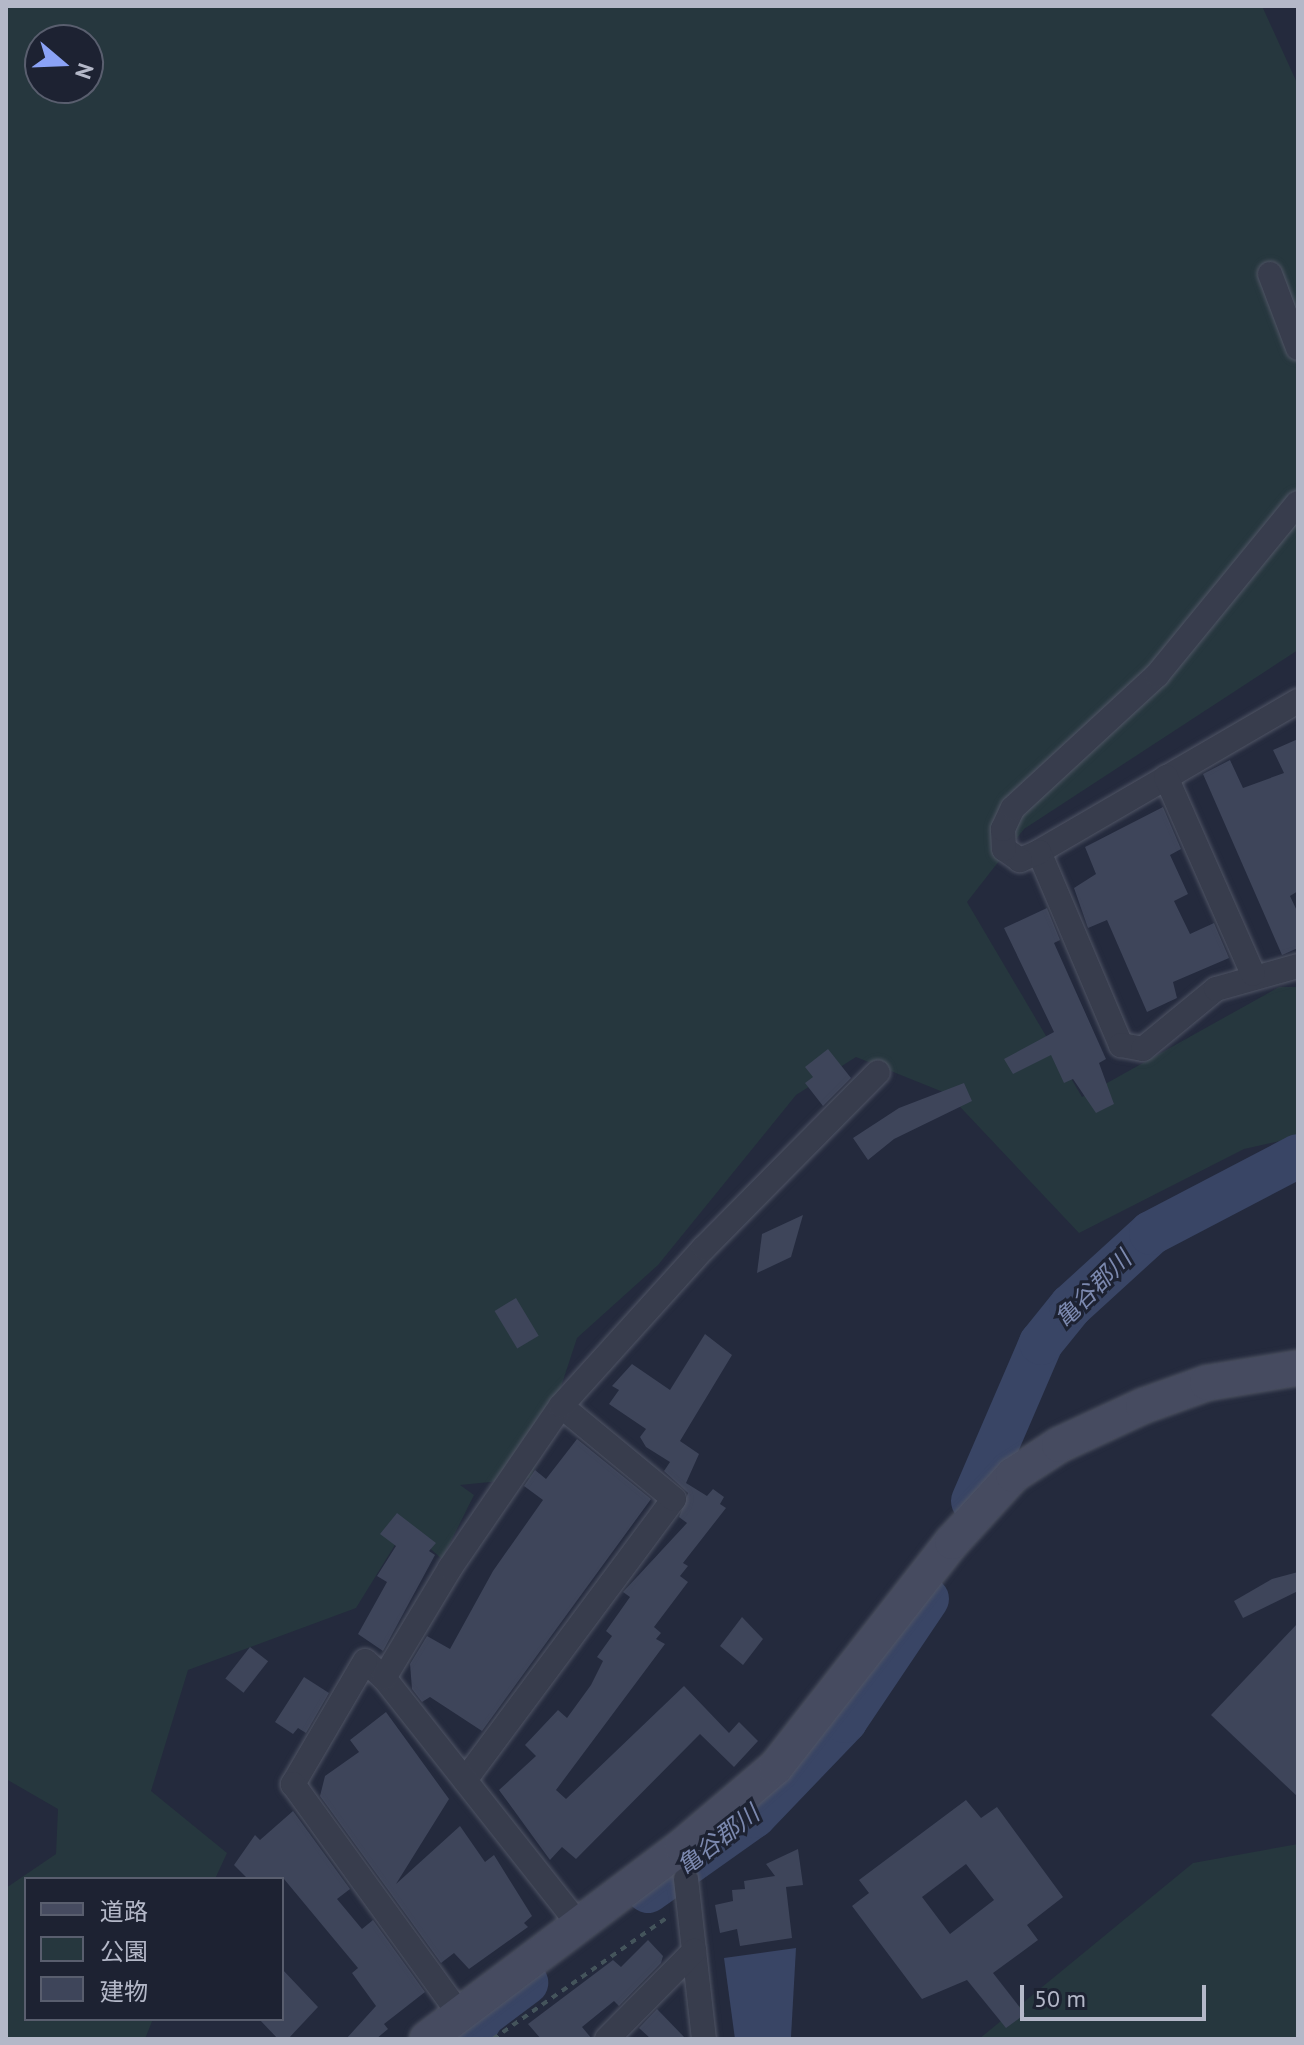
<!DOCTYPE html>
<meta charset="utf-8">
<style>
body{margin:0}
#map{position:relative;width:1304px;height:2045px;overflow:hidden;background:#242a3d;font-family:"PT Sans","Noto Sans JP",sans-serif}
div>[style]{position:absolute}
.green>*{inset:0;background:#26373e}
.water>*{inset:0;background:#394565}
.river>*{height:44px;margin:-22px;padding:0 22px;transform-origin:22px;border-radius:22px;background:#394565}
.building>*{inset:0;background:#3e455a;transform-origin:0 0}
.path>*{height:4px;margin-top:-2px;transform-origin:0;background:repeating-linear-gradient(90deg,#44545b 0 6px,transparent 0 12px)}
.roads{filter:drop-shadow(0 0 2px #505565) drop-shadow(0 0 2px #505565)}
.street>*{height:24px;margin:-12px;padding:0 12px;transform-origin:12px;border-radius:12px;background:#383d4d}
.secondary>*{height:34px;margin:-17px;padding:0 17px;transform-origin:17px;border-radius:17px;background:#464b60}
span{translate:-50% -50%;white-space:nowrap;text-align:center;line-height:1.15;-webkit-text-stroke:6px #1d2232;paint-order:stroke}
.water-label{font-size:24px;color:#7c89af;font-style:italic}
.frame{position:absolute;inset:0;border:8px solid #b4b8c8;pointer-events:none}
.legend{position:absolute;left:24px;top:1877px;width:260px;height:144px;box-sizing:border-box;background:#1d2232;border:2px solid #595e6e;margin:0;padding:10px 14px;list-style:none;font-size:24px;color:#b4b8c8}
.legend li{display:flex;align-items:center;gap:16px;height:40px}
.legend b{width:40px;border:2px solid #595e6e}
.north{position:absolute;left:24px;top:24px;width:80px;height:80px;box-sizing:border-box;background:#1d2232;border:2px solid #595e6e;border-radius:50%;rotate:109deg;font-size:22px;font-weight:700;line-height:32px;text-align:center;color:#b4b8c8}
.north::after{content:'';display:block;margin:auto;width:28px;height:36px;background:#8ba3f6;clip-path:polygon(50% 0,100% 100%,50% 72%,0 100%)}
.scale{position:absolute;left:1020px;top:1985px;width:186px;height:36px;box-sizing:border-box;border:4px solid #b4b8c8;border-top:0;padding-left:10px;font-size:24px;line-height:28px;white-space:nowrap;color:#b4b8c8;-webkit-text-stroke:6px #1d2232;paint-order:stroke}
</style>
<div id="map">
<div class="green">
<i style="clip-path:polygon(evenodd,6px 6px,1262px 6px,1298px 85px,1298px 650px,1024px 829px,967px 902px,1082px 1097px,1279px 987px,1298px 987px,1298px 1137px,1244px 1149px,1079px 1233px,948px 1094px,856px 1057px,796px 1095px,658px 1265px,577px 1338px,531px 1478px,460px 1485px,474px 1495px,442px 1559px,406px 1527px,356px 1608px,188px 1670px,151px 1791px,227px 1853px,215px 1879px,26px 1879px,26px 2019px,153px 2019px,145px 2039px,6px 2039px,6px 1888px,56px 1854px,58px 1809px,6px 1779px,6px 6px,40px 40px,88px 40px,88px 88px,40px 88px,40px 40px)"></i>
<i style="clip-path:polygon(1298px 1844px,1298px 2039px,979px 2039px,1193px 1863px)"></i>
</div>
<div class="water">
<i style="clip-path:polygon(796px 1948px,791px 2037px,735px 2039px,724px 1958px)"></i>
</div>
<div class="river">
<i style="left:973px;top:1501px;width:172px;rotate:-66.7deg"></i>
<i style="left:1041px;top:1343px;width:48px;rotate:-51deg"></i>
<i style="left:1071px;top:1306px;width:108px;rotate:-42.4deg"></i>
<i style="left:1151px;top:1233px;width:166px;rotate:-27.6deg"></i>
<i style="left:648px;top:1891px;width:130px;rotate:-35.3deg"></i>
<i style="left:754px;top:1816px;width:132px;rotate:-46.2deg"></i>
<i style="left:845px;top:1721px;width:147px;rotate:-56.1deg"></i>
<i style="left:469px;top:2039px;width:28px;rotate:-60deg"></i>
<i style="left:483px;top:2015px;width:54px;rotate:-36.7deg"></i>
</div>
<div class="building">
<i style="clip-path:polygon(1298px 739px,1298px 891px,1290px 896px,1298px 913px,1298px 948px,1282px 955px,1203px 774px,1230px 760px,1243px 788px,1284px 773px,1273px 750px)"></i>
<i style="clip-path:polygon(1163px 807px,1181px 849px,1170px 855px,1188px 894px,1174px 901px,1190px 934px,1214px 923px,1229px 958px,1173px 982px,1177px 998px,1147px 1012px,1107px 920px,1088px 928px,1074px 888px,1096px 874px,1085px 847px)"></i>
<i style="clip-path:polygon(1047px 908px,1060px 940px,1054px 943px,1106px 1059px,1099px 1063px,1114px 1104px,1096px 1113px,1073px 1079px,1064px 1083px,1051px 1055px,1013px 1074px,1004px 1059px,1054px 1032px,1004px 928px)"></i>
<i style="clip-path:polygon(828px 1049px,851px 1078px,823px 1106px,805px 1083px,813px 1077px,805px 1067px)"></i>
<i style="clip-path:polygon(964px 1083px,972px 1101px,894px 1139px,868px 1160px,853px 1138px,899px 1108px)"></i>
<i style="clip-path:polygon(803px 1215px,791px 1257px,757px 1273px,762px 1234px)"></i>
<i style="left:516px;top:1298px;width:44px;height:25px;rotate:59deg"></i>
<i style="clip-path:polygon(705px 1334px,732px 1355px,680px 1441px,699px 1454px,686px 1483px,707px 1496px,713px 1489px,724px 1497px,720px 1504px,726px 1508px,683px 1563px,688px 1566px,680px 1576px,688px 1582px,654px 1627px,661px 1633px,656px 1639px,665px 1644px,556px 1790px,566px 1799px,684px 1686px,729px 1733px,739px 1722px,758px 1741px,734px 1767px,700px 1734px,576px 1859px,562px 1847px,550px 1860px,499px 1790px,536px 1756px,525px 1745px,558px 1710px,567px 1718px,591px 1685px,603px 1661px,597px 1657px,612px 1636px,606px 1631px,630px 1597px,623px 1592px,687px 1523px,679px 1517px,688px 1493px,664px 1471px,670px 1462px,646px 1447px,640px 1437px,646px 1429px,609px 1404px,619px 1390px,612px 1386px,632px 1364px,670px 1390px)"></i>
<i style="clip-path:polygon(577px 1439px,651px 1499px,482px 1731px,430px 1697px,422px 1702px,412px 1689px,410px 1664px,427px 1636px,450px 1649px,493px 1571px,543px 1500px,524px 1486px,535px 1470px,546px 1479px)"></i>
<i style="clip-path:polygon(397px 1513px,436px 1543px,429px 1551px,435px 1555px,383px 1651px,358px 1634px,387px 1582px,377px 1576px,396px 1546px,380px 1534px)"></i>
<i style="clip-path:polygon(1298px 1572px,1298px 1591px,1243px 1618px,1234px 1601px,1272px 1579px)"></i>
<i style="clip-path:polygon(742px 1617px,763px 1639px,743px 1665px,720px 1646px)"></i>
<i style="clip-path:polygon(1298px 1623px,1298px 1797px,1211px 1715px)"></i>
<i style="left:250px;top:1647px;width:23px;height:40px;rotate:38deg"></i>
<i style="clip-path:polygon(304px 1677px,329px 1693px,306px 1733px,298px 1728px,293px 1734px,275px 1722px)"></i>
<i style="clip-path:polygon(386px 1712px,449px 1799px,396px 1884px,460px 1826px,485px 1862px,494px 1855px,532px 1916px,524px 1923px,528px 1927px,469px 1969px,454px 1953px,441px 1963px,320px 1796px,325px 1776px,359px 1752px,350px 1740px)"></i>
<i style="clip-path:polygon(evenodd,966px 1800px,981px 1818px,997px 1807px,1063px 1897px,1027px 1925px,1038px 1940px,993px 1973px,1025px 2014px,1006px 2028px,967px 1980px,922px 1999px,852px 1906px,869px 1893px,859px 1880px,966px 1800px,966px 1864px,994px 1900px,950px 1934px,922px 1897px,966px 1864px)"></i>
<i style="clip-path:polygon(293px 1811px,350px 1889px,337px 1899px,362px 1929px,373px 1920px,425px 1992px,384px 2024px,388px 2029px,376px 2039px,346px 2039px,376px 2006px,352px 1973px,358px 1968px,284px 1879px,248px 1879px,234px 1865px,255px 1835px,260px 1840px)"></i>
<i style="clip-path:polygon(798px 1849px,803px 1885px,786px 1887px,792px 1938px,740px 1946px,737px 1929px,720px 1933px,715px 1905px,733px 1901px,732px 1890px,745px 1889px,744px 1881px,775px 1876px,766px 1864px)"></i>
<i style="clip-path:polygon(648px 1940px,663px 1956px,661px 1963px,619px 2006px,614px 2001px,582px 2027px,592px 2039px,541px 2039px,528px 2024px,613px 1960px,621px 1967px)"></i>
<i style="clip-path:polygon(282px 1969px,318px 2007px,288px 2039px,278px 2039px,259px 2019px,282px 2019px)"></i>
<i style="clip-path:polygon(657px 2009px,686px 2039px,651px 2039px,639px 2028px)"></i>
</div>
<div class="path">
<i style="left:493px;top:2039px;width:213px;rotate:-34.9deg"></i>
</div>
<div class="roads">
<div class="street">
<i style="left:1270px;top:274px;width:79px;rotate:69.3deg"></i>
<i style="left:1298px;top:701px;width:300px;rotate:149.8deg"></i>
<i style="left:1039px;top:852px;width:210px;rotate:67deg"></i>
<i style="left:1121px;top:1045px;width:22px;rotate:10deg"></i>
<i style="left:1143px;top:1049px;width:94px;rotate:-39.4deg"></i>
<i style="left:1216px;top:989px;width:85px;rotate:-15.7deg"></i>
<i style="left:1166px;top:777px;width:215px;rotate:66.2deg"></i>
<i style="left:1039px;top:852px;width:21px;rotate:157deg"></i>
<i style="left:1020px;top:860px;width:19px;rotate:-145deg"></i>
<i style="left:1004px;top:849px;width:20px;rotate:-93deg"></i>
<i style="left:1003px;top:829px;width:23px;rotate:-65deg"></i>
<i style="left:1013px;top:808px;width:196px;rotate:-42.7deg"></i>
<i style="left:1157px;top:675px;width:222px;rotate:-50.7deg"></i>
<i style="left:384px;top:1678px;width:25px;rotate:-138deg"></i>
<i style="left:365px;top:1661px;width:143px;rotate:120.3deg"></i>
<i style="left:293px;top:1784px;width:281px;rotate:54.1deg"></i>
<i style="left:465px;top:1780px;width:350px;rotate:-53.4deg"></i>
<i style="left:674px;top:1499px;width:146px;rotate:-140.5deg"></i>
<i style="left:686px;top:1879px;width:161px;rotate:83.6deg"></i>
<i style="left:576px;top:1921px;width:310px;rotate:-128.3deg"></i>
<i style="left:384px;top:1678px;width:128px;rotate:-59deg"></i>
<i style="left:450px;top:1568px;width:196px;rotate:-55.6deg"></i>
<i style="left:561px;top:1406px;width:213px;rotate:-47.9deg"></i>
<i style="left:704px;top:1248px;width:247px;rotate:-45.3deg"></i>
<i style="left:607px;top:2039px;width:124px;rotate:-45.3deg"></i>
</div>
<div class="secondary">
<i style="left:427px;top:2039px;width:319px;rotate:-37deg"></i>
<i style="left:682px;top:1847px;width:123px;rotate:-40.4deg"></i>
<i style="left:776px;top:1767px;width:286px;rotate:-52deg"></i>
<i style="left:952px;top:1542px;width:91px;rotate:-47.7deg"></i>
<i style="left:1013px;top:1475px;width:55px;rotate:-33.1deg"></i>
<i style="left:1059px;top:1445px;width:93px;rotate:-24.9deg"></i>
<i style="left:1143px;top:1406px;width:68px;rotate:-19.8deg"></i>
<i style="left:1207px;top:1383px;width:92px;rotate:-9.4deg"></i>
</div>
</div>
<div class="water-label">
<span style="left:1093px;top:1289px;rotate:-45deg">亀谷郡川</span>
<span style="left:718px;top:1840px;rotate:-38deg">亀谷郡川</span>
</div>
<div class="frame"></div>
<ul class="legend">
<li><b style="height:10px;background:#464b60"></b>道路</li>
<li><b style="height:22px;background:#26373e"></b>公園</li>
<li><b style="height:22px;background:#3e455a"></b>建物</li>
</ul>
<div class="north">N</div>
<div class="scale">50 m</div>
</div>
